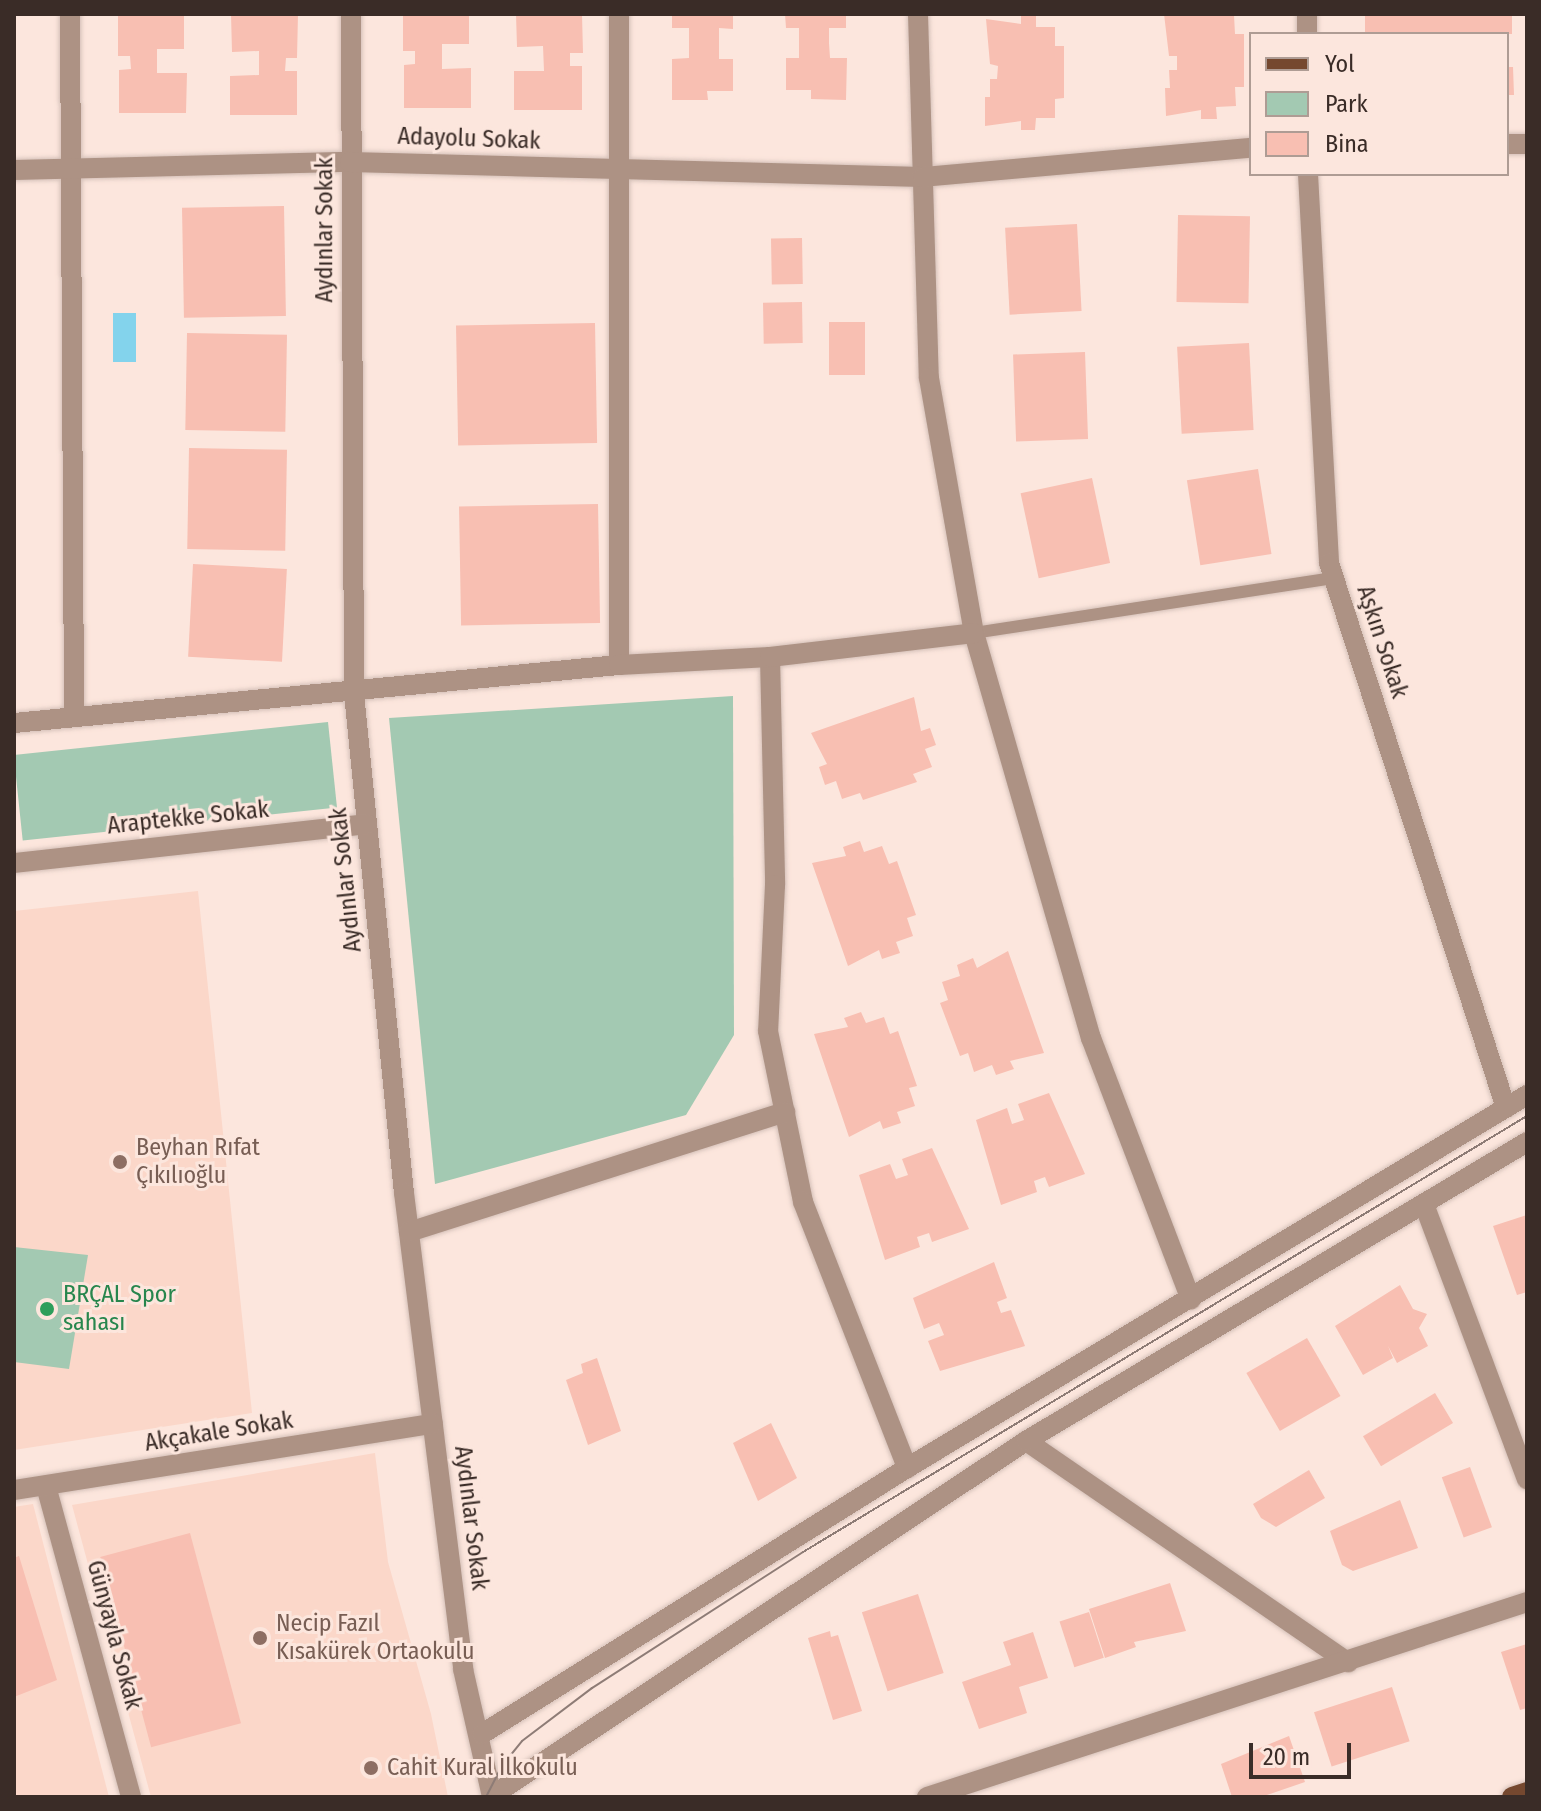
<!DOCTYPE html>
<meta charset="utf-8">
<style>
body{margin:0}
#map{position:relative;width:1541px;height:1811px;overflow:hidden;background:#fce6dd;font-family:"Fira Sans Condensed",sans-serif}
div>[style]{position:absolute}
.built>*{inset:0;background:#fbd7c9}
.green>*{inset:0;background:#a3c9b2;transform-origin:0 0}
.water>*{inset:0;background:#83d3ec;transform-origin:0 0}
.building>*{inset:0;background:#f8bfb2;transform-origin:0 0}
.roads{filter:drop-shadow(0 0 2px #d5c1b9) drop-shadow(0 0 2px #d5c1b9)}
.service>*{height:12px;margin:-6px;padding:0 6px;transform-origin:6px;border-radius:6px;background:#ad9284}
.minor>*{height:20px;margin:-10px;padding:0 10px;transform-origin:10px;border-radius:10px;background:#ad9284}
.primary>*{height:20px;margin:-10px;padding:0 10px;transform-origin:10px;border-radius:10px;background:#75482f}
.tram>*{height:2px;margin:-1px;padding:0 1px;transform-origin:1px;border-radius:1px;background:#8e7c76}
.dots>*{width:22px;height:22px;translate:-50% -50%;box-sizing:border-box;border:4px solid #fce6dd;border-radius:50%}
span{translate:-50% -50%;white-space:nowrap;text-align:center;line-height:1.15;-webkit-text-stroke:6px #fce6dd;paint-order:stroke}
.street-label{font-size:24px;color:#3a2c27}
.education-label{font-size:24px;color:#785e54}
.left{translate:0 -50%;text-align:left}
.leisure-label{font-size:24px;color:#27864d}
.frame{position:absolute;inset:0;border:16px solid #3a2c27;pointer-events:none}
.legend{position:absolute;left:1249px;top:32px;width:260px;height:144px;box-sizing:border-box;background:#fce6dd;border:2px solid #ae9c94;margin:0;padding:10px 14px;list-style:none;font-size:24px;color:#3a2c27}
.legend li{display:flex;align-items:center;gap:16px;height:40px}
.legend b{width:40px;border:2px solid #ae9c94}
.scale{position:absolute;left:1249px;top:1743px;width:102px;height:36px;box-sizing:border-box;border:4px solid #3a2c27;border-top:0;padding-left:10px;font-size:24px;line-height:28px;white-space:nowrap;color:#3a2c27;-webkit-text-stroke:6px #fce6dd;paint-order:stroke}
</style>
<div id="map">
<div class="built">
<i style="clip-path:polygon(198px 891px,252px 1413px,14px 1450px,14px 911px)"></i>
<i style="clip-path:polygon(375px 1453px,388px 1562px,431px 1714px,448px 1797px,151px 1797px,72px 1505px)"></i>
<i style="clip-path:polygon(33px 1504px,109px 1797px,14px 1797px,14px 1507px)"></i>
</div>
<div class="green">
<i style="clip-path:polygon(733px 696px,734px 1035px,686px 1115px,435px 1184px,389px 718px)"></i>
<i style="left:328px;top:722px;width:86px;height:316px;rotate:84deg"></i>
<i style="clip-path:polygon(14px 1247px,88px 1255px,69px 1369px,14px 1362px)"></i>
</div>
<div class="water">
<i style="left:113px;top:313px;width:23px;height:49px"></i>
</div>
<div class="building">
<i style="clip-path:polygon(118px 14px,184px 14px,184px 49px,157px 49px,157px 73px,187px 73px,186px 113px,119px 113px,119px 70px,131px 69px,130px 56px,118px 56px)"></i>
<i style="clip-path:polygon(231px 14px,298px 14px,297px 58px,286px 58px,285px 71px,297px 71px,297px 115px,230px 115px,230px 76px,259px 75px,259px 51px,232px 52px)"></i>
<i style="clip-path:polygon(403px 14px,469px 14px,469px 44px,442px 44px,442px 69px,471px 68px,471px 108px,404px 108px,404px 65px,415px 64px,415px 51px,403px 51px)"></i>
<i style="clip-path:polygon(516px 14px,582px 14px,583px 53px,570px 53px,570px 66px,582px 66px,582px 110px,514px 110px,514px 71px,544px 71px,543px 46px,517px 47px)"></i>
<i style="clip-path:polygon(672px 14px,733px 14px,733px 29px,719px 28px,719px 59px,733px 59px,733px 91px,707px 91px,708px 100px,672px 100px,672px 59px,689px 58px,689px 28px,672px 28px)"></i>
<i style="clip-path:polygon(785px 14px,846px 14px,846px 28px,829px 28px,829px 43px,830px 58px,847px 58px,846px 100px,811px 99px,811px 90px,786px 90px,786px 58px,799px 58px,799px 28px,786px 28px)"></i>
<i style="clip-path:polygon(1164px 14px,1234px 15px,1235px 34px,1244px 34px,1244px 87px,1235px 87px,1236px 106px,1216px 107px,1217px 119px,1201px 119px,1201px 110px,1166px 116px,1165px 88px,1170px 88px,1169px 70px,1177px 70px,1177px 56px,1169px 56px)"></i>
<i style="left:1365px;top:14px;width:147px;height:20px"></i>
<i style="clip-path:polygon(1021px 15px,1036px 15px,1036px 27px,1055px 27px,1055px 46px,1064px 46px,1064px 98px,1055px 99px,1055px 118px,1036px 118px,1035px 130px,1021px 130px,1021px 121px,985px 126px,985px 97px,990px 97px,990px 79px,997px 79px,998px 66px,990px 64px,986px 19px,1021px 24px)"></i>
<i style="clip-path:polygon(1507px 67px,1513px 67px,1514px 95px,1507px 95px)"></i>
<i style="left:284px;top:206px;width:110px;height:102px;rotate:89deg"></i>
<i style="left:1178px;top:215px;width:72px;height:87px;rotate:1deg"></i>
<i style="left:1077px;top:224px;width:87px;height:72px;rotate:87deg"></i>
<i style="left:802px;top:238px;width:46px;height:31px;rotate:89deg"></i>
<i style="left:802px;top:302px;width:41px;height:39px;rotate:89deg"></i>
<i style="left:829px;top:322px;width:36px;height:53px"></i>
<i style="left:595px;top:323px;width:120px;height:139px;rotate:89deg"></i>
<i style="left:187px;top:333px;width:100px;height:97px;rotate:1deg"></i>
<i style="left:1249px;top:343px;width:87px;height:72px;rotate:87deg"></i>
<i style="left:1085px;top:352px;width:87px;height:72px;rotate:88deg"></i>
<i style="left:189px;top:448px;width:98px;height:101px;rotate:1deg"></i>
<i style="left:1258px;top:469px;width:86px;height:72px;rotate:81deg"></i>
<i style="left:1092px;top:478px;width:87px;height:73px;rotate:78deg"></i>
<i style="left:598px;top:504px;width:119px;height:139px;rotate:89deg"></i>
<i style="left:193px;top:564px;width:94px;height:93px;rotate:3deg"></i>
<i style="clip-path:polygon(914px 697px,921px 731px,930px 728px,936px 745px,925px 749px,932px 767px,913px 774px,917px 782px,863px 800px,860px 793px,842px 799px,836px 781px,825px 785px,819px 767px,827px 764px,811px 733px)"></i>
<i style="clip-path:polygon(860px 841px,864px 852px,882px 846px,889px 864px,897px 861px,916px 915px,907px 918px,913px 936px,896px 942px,900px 953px,882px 959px,879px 950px,848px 966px,812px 863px,846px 856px,843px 847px)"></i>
<i style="clip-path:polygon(1008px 951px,1044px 1053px,1010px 1061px,1014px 1069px,996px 1075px,992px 1065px,974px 1072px,968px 1053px,960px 1056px,940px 1003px,948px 1000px,942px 982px,960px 976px,957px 965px,973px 958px,977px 968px)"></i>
<i style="clip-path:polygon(861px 1012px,866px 1023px,884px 1017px,890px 1034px,898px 1031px,917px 1086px,909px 1088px,915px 1106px,897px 1112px,901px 1123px,883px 1129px,880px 1121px,849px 1137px,814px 1034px,848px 1027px,844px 1018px)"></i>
<i style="clip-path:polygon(1049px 1093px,1085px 1174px,1049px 1187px,1045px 1177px,1034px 1181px,1037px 1192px,1001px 1205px,976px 1120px,1007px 1108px,1012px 1124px,1024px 1120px,1018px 1104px)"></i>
<i style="clip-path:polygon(932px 1148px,969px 1229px,932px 1242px,929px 1233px,917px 1237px,920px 1247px,885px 1260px,859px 1175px,890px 1164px,896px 1179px,908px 1175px,902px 1159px)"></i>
<i style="clip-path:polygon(1527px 1215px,1527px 1292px,1517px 1295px,1493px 1226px)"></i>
<i style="clip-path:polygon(994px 1262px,1007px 1298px,997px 1302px,1001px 1313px,1011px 1310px,1025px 1346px,940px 1371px,928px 1341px,944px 1335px,939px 1323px,924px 1329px,913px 1298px)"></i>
<i style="clip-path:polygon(1400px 1285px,1413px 1309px,1427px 1314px,1419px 1328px,1428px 1346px,1397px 1363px,1388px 1346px,1393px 1358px,1363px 1375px,1335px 1326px)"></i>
<i style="left:1307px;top:1338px;width:67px;height:70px;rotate:60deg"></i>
<i style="clip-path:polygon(597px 1358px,621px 1431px,588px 1445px,566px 1380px,583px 1373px,581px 1364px)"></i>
<i style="left:1435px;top:1393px;width:35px;height:84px;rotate:59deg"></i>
<i style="clip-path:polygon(771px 1423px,797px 1478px,758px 1501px,733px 1443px)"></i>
<i style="left:1470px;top:1467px;width:64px;height:30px;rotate:70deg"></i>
<i style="clip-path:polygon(1309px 1470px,1325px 1498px,1276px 1527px,1261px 1518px,1253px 1504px)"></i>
<i style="clip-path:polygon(1400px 1500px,1418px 1548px,1353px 1571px,1342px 1565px,1330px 1531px)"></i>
<i style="left:190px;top:1533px;width:197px;height:93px;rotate:75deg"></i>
<i style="clip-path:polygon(19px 1556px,57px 1680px,14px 1697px,14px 1558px)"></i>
<i style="clip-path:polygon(1170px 1583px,1186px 1631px,1134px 1642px,1136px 1647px,1105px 1658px,1089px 1609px)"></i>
<i style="left:918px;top:1594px;width:83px;height:59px;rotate:72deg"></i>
<i style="left:1089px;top:1612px;width:48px;height:31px;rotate:72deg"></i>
<i style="clip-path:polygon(830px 1631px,831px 1637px,838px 1635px,862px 1711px,833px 1720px,808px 1638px)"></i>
<i style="clip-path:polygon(1033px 1632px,1048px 1678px,1019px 1687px,1027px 1713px,979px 1729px,962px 1682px,1011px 1665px,1003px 1642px)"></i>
<i style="clip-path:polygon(1527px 1644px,1527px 1708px,1520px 1710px,1501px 1652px)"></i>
<i style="left:1392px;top:1687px;width:57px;height:82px;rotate:72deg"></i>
<i style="clip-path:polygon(1289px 1736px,1305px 1782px,1261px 1797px,1232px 1797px,1221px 1764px)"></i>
</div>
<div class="roads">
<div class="service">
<i style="left:974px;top:633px;width:364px;rotate:-8.7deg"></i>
</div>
<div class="minor">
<i style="left:70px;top:14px;width:703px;rotate:89.67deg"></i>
<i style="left:351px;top:14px;width:679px;rotate:89.75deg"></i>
<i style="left:354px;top:693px;width:502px;rotate:84.29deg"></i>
<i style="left:404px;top:1193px;width:480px;rotate:82.9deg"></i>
<i style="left:463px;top:1669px;width:131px;rotate:77.2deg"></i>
<i style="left:918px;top:14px;width:364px;rotate:88.3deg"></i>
<i style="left:929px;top:378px;width:259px;rotate:80deg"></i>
<i style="left:974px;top:633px;width:422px;rotate:73.9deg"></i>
<i style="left:1091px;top:1038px;width:280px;rotate:69.1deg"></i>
<i style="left:1307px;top:34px;width:20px;rotate:-90deg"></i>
<i style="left:1507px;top:144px;width:20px"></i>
<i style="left:14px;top:170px;width:336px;rotate:-1.4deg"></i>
<i style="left:350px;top:162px;width:573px;rotate:1.5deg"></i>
<i style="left:923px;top:177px;width:329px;rotate:-5.1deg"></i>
<i style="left:1308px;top:174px;width:390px;rotate:86.9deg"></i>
<i style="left:1329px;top:563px;width:573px;rotate:72.01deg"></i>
<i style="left:770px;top:657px;width:228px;rotate:88.7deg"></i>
<i style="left:775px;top:885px;width:146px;rotate:92.7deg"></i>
<i style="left:768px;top:1031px;width:175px;rotate:78.4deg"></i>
<i style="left:803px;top:1202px;width:286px;rotate:68.6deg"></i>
<i style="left:619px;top:665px;width:651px;rotate:-90deg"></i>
<i style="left:14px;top:723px;width:608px;rotate:-5.48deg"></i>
<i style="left:619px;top:665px;width:151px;rotate:-3deg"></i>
<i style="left:770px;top:657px;width:205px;rotate:-6.7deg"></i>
<i style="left:14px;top:863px;width:355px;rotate:-6.3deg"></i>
<i style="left:1424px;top:1204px;width:294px;rotate:69.5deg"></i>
<i style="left:409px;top:1232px;width:395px;rotate:-17.7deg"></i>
<i style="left:1026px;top:1441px;width:391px;rotate:34.5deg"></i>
<i style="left:46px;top:1486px;width:322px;rotate:74.7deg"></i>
<i style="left:14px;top:1490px;width:424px;rotate:-9deg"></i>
<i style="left:482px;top:1734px;width:501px;rotate:-32.04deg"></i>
<i style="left:907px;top:1468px;width:724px;rotate:-31.03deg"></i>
<i style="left:492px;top:1796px;width:641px;rotate:-33.62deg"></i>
<i style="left:1026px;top:1441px;width:583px;rotate:-30.83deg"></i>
<i style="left:927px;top:1797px;width:631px;rotate:-18deg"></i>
</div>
<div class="primary">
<i style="left:1512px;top:1797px;width:16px;rotate:-18deg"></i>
</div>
</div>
<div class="tram">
<i style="left:486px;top:1797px;width:34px;rotate:-63deg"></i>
<i style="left:501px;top:1767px;width:33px;rotate:-51deg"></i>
<i style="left:522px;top:1741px;width:88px;rotate:-37.1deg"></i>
<i style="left:592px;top:1688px;width:251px;rotate:-32.8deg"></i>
<i style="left:803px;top:1552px;width:845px;rotate:-31.06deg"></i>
</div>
<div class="dots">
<i style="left:120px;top:1162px;background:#8d6e63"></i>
<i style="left:47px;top:1309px;background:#2e9e5b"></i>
<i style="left:260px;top:1638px;background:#8d6e63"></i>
<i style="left:371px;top:1768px;background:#8d6e63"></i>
</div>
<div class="street-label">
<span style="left:469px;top:139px;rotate:2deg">Adayolu Sokak</span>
<span style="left:325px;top:230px;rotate:-90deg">Aydınlar Sokak</span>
<span style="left:1382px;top:642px;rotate:72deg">Aşkın Sokak</span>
<span style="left:188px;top:818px;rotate:-6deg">Araptekke Sokak</span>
<span style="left:346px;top:880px;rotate:-96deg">Aydınlar Sokak</span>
<span style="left:219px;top:1432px;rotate:-9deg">Akçakale Sokak</span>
<span style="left:471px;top:1518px;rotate:83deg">Aydınlar Sokak</span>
<span style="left:114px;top:1635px;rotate:75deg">Günyayla Sokak</span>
</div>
<div class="education-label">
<span class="left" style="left:136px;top:1162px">Beyhan Rıfat<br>Çıkılıoğlu</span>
<span class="left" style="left:276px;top:1638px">Necip Fazıl<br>Kısakürek Ortaokulu</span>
<span class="left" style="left:387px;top:1768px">Cahit Kural İlkokulu</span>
</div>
<div class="leisure-label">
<span class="left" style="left:63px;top:1309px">BRÇAL Spor<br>sahası</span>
</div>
<div class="frame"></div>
<ul class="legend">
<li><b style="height:10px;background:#75482f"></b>Yol</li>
<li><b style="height:22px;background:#a3c9b2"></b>Park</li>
<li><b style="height:22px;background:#f8bfb2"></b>Bina</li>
</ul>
<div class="scale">20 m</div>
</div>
